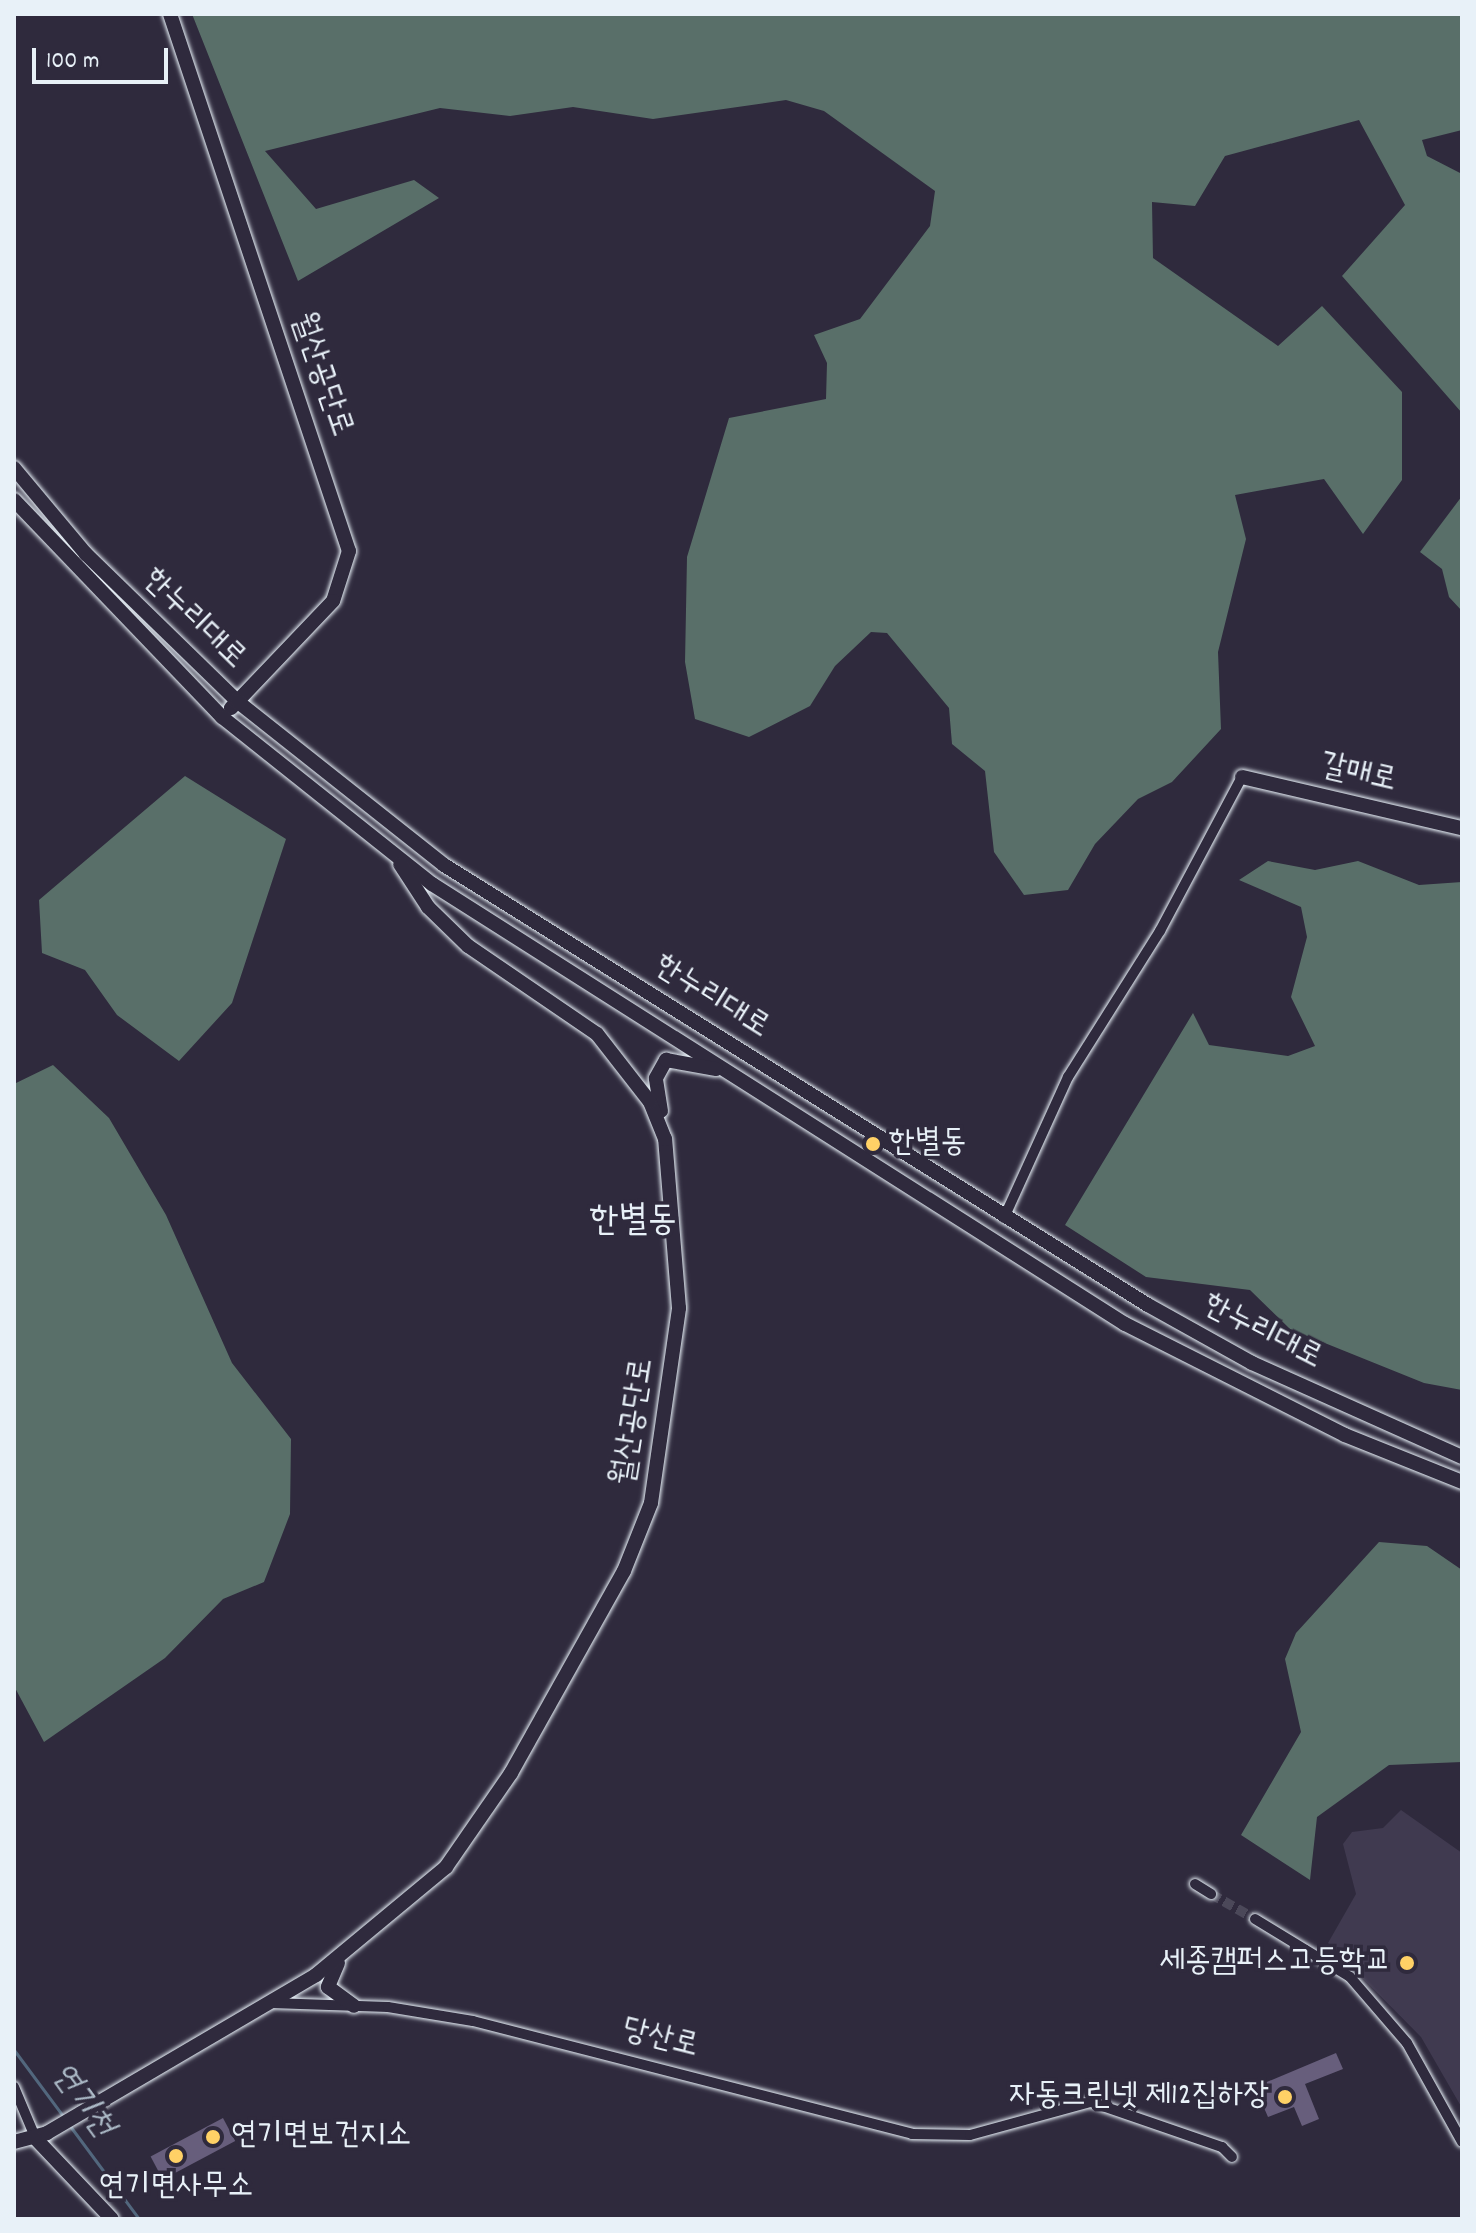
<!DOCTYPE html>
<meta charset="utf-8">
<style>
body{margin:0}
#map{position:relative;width:1476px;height:2233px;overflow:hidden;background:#2f2a3d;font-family:Dekko,"Poor Story",sans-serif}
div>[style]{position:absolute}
.built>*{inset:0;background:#403a50}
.green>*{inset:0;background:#596f69}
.stream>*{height:3px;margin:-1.5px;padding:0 1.5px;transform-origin:1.5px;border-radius:1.5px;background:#52677d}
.building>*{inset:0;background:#675e7c;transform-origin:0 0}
.street-tunnel>*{height:10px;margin-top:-5px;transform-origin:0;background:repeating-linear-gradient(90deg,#4b4859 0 10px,transparent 0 15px)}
.roads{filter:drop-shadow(0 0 2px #e8f1f8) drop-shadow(0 0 2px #e8f1f8)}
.street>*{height:10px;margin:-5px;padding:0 5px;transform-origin:5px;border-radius:5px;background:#2f2a3d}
.secondary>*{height:14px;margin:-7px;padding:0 7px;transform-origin:7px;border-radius:7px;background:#2f2a3d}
.dots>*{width:22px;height:22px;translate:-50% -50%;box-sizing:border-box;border:4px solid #2f2a3d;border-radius:50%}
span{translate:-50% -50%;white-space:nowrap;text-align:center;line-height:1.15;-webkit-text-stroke:7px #2f2a3d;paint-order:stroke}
.street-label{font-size:32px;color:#e8f1f8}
.poi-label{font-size:32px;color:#e8f1f8}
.left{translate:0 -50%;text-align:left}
.right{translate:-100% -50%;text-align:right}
.water-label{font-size:34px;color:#acbac7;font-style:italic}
.quarter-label{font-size:36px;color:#e8f1f8}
.frame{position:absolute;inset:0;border:16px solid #e8f1f8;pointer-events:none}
.scale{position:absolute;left:32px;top:48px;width:136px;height:36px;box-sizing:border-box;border:4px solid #e8f1f8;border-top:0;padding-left:10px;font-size:24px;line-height:28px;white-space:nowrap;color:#e8f1f8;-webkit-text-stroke:6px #2f2a3d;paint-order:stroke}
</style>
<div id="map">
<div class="built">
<i style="clip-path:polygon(1401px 1810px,1462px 1853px,1462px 2108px,1421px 2037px,1328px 1943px,1356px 1894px,1343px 1844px,1352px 1832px,1383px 1828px)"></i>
</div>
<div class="green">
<i style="clip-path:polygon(192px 14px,1462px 14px,1462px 130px,1422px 140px,1427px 156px,1462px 174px,1462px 413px,1342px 276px,1405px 205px,1359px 120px,1225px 156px,1195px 206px,1152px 202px,1153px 258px,1278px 346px,1322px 306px,1402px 392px,1402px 480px,1363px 534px,1324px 479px,1235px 495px,1246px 539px,1218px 652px,1221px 729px,1172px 782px,1138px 799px,1095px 844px,1068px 890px,1024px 895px,994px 852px,985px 771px,952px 744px,949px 708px,887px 633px,871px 632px,835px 666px,810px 706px,749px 737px,695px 719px,685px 662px,687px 557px,729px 418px,826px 399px,827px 363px,814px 335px,860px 319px,930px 226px,935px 191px,824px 111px,786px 100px,653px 119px,573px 107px,510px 116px,440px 108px,265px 151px,316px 209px,414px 180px,439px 198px,298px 281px)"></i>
<i style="clip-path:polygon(1462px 496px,1462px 611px,1449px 597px,1442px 569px,1420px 552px)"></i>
<i style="clip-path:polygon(185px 776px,286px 839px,232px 1003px,179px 1061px,117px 1015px,85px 970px,42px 953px,39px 900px)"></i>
<i style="clip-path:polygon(1268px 861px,1315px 870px,1358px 861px,1419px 885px,1462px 882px,1462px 1390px,1424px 1383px,1290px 1329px,1250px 1290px,1146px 1277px,1065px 1225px,1193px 1013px,1209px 1045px,1288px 1056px,1315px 1046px,1291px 997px,1307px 937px,1301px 907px,1239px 880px)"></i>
<i style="clip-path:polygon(53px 1065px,109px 1118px,166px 1215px,232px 1363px,291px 1439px,290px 1514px,264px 1582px,223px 1599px,165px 1658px,44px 1742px,14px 1686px,14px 1084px)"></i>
<i style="clip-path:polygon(1379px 1542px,1427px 1546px,1462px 1570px,1462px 1762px,1389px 1765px,1317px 1817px,1310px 1880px,1241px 1835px,1301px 1732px,1285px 1659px,1296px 1633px)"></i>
</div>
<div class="stream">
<i style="left:14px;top:2050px;width:82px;rotate:53.4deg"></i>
<i style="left:70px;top:2126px;width:116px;rotate:53.4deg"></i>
</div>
<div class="building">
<i style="clip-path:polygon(1336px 2053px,1343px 2069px,1305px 2084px,1319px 2119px,1302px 2126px,1294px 2107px,1268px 2117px,1255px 2087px)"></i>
<i style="left:223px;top:2118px;width:26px;height:82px;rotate:62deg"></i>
</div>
<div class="street-tunnel">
<i style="left:1211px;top:1894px;width:51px;rotate:29.6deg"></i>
</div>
<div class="roads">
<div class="street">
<i style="left:1004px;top:1218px;width:155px;rotate:-65.6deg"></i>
<i style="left:1068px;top:1077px;width:173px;rotate:-57.8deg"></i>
<i style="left:1160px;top:931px;width:174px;rotate:-62deg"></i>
<i style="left:1195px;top:1884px;width:19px;rotate:32deg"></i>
<i style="left:1255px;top:1919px;width:111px;rotate:31.4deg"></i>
<i style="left:1350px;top:1977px;width:87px;rotate:49.2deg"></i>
<i style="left:1407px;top:2043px;width:113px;rotate:60.9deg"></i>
<i style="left:271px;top:2003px;width:117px;rotate:2deg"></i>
<i style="left:388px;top:2007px;width:86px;rotate:9.4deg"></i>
<i style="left:473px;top:2021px;width:453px;rotate:14.4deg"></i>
<i style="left:912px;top:2134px;width:58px;rotate:1deg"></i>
<i style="left:970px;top:2135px;width:125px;rotate:-15.3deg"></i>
<i style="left:1091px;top:2102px;width:139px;rotate:19deg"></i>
<i style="left:1222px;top:2147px;width:14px;rotate:45deg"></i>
<i style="left:14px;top:2087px;width:56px;rotate:67.1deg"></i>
</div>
<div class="secondary">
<i style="left:170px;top:14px;width:566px;rotate:71.57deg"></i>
<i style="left:349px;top:551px;width:52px;rotate:107.7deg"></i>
<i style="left:333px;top:601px;width:148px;rotate:133.6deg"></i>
<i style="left:14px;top:468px;width:112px;rotate:50.1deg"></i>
<i style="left:86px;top:554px;width:211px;rotate:44.2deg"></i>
<i style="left:237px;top:701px;width:264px;rotate:38.4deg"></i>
<i style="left:444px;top:865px;width:830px;rotate:32.01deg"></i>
<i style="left:1148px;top:1305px;width:119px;rotate:29.1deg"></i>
<i style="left:1252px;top:1363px;width:230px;rotate:24.1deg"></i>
<i style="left:14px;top:500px;width:301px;rotate:46.2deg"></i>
<i style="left:222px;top:717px;width:268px;rotate:38.5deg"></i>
<i style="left:432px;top:884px;width:821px;rotate:32.41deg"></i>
<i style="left:1125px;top:1324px;width:246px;rotate:26.8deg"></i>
<i style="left:1345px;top:1435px;width:126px;rotate:21.9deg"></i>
<i style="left:1242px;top:777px;width:226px;rotate:13.1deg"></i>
<i style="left:661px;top:1111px;width:33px;rotate:-99deg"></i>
<i style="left:656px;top:1078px;width:21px;rotate:-61deg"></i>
<i style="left:666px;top:1060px;width:51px;rotate:10.2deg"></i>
<i style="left:338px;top:1963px;width:26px;rotate:113deg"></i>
<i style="left:328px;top:1987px;width:32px;rotate:36deg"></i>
<i style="left:36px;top:2139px;width:110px;rotate:46.5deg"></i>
<i style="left:14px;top:2142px;width:34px;rotate:-15deg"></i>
<i style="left:47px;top:2133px;width:312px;rotate:-30.4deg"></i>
<i style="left:316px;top:1975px;width:169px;rotate:-39.7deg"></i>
<i style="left:446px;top:1867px;width:114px;rotate:-55.3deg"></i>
<i style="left:511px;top:1773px;width:231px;rotate:-60.8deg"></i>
<i style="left:624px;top:1571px;width:73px;rotate:-68.3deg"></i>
<i style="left:651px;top:1503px;width:197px;rotate:-81.8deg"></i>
<i style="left:679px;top:1308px;width:170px;rotate:-94.7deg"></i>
<i style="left:665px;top:1139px;width:40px;rotate:-112deg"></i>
<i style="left:650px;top:1102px;width:86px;rotate:-127.9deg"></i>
<i style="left:597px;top:1034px;width:156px;rotate:-145.7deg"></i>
<i style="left:468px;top:946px;width:56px;rotate:-135.7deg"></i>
<i style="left:428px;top:907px;width:51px;rotate:-123.1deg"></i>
</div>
</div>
<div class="dots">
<i style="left:873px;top:1144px;background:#ffd166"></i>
<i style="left:1407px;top:1963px;background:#ffd166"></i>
<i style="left:1285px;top:2097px;background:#ffd166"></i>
<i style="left:213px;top:2137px;background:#ffd166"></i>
<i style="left:176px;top:2156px;background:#ffd166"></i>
</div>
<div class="street-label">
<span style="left:320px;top:375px;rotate:71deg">월산공단로</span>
<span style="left:193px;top:620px;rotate:44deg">한누리대로</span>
<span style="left:1358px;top:775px;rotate:13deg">갈매로</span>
<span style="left:711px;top:998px;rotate:32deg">한누리대로</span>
<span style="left:1262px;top:1333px;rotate:27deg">한누리대로</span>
<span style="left:635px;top:1422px;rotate:-81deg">월산공단로</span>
<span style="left:660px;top:2040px;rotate:14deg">당산로</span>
</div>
<div class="poi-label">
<span class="left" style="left:889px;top:1144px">한별동</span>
<span class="right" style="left:1391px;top:1963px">세종캠퍼스고등학교</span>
<span class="right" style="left:1269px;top:2097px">자동크린넷 제12집하장</span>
<span class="left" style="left:231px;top:2137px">연기면보건지소</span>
<span style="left:176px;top:2188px">연기면사무소</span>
</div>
<div class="water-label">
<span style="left:81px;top:2101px;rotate:54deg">연기천</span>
</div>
<div class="quarter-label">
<span style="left:633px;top:1223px">한별동</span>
</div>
<div class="frame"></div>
<div class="scale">100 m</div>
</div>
